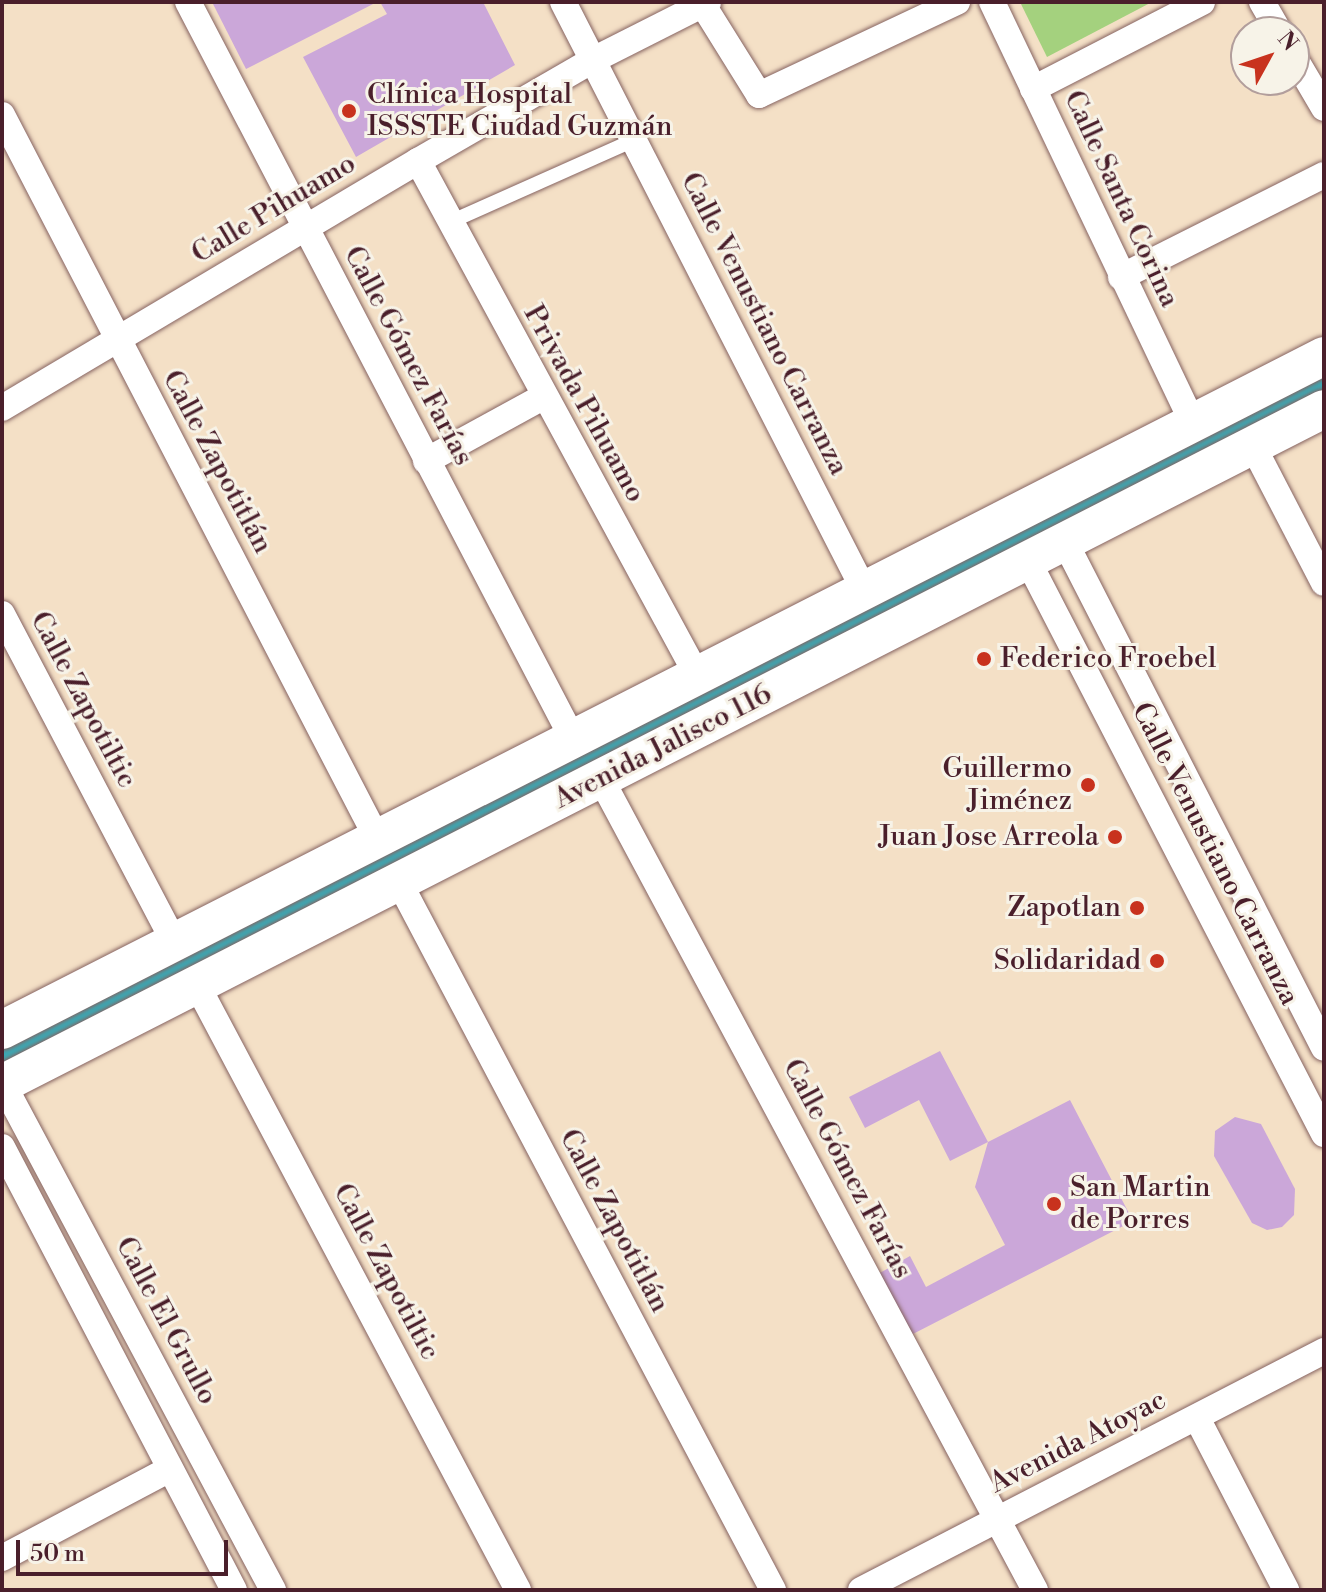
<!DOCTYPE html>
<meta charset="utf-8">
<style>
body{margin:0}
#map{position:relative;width:1326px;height:1592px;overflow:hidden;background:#f4e0c6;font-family:"Libre Bodoni",serif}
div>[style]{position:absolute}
.green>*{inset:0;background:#a4d17e}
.canal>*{height:30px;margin:-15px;padding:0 15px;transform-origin:15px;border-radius:15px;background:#3aabb7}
.building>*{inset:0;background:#cba7d9}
.roads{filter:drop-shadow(0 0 2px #866361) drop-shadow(0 0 2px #866361)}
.lane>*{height:14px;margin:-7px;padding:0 7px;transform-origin:7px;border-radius:7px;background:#fff}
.street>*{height:26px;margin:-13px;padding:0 13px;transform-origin:13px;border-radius:13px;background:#fff}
.secondary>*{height:38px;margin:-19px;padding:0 19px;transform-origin:19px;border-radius:19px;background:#fff}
.dots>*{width:22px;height:22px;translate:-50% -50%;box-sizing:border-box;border:4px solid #f7f3e8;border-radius:50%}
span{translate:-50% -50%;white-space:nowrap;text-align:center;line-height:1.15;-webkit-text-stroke:6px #f7f3e8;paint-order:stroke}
.poi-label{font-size:28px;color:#4a1f2b}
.left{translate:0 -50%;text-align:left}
.right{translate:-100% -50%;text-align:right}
.street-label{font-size:28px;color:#4a1f2b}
.frame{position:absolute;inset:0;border:4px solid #4a1f2b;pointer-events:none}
.north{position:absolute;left:1230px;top:16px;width:80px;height:80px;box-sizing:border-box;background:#f7f3e8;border:2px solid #b29e9c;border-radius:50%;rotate:50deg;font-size:22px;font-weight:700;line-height:32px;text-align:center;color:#4a1f2b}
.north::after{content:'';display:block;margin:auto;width:28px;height:36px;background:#c8321e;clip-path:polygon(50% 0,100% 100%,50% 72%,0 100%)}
.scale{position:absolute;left:16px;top:1540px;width:212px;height:36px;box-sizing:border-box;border:4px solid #4a1f2b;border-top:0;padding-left:10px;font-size:24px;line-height:28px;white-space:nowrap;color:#4a1f2b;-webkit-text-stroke:6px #f7f3e8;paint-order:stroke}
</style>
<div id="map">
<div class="green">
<i style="clip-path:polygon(1020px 2px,1152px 2px,1047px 57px)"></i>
</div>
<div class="canal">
<i style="left:2px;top:1051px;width:1481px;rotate:-26.81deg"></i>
</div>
<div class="building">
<i style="clip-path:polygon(212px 2px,377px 2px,246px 69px)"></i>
<i style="clip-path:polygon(380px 2px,483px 2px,515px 65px,356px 157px,303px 57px,387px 14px)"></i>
<i style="clip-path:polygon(940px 1051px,988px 1142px,1070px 1100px,1133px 1221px,911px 1335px,878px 1274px,910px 1256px,926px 1287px,1005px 1245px,975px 1187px,988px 1142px,950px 1161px,919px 1100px,865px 1128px,849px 1097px)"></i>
<i style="clip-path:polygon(1235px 1117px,1261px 1124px,1295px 1189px,1294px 1215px,1282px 1227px,1267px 1230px,1252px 1223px,1214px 1156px,1215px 1131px)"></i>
</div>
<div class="roads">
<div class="lane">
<i style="left:450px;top:222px;width:201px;rotate:-24deg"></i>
</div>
<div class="street">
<i style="left:188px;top:2px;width:832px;rotate:62.42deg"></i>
<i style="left:563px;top:2px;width:661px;rotate:62.89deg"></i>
<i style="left:992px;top:2px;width:467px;rotate:64.5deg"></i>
<i style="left:1262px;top:2px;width:34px;rotate:60deg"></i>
<i style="left:703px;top:5px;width:106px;rotate:58.1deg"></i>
<i style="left:759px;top:95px;width:219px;rotate:-25.2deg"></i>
<i style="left:1294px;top:57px;width:59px;rotate:59.5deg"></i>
<i style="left:1033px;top:89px;width:190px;rotate:-27.2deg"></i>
<i style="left:2px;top:115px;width:814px;rotate:62.59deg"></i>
<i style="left:418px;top:161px;width:585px;rotate:61.51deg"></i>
<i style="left:1121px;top:277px;width:227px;rotate:-26.7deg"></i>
<i style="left:2px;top:408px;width:484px;rotate:-30.7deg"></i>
<i style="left:418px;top:161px;width:202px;rotate:-30deg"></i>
<i style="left:593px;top:60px;width:129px;rotate:-26.8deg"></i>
<i style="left:1253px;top:446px;width:154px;rotate:62.6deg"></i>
<i style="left:426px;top:461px;width:133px;rotate:-28.7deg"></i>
<i style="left:1065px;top:542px;width:568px;rotate:62.89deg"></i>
<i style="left:1028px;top:561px;width:645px;rotate:62.68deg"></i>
<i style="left:2px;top:614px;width:370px;rotate:62.3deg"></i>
<i style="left:601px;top:779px;width:920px;rotate:61.85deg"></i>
<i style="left:399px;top:882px;width:801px;rotate:62.15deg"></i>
<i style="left:197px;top:985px;width:685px;rotate:62.05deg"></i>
<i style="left:2px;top:1082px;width:576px;rotate:61.92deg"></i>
<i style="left:2px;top:1147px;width:500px;rotate:62.36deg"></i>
<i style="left:1197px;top:1418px;width:194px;rotate:62.6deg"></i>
<i style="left:2px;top:1558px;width:190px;rotate:-27.9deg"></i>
<i style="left:861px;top:1590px;width:521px;rotate:-27.3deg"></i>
</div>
<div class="secondary">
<i style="left:2px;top:1030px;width:1484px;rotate:-27.01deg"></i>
<i style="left:2px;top:1084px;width:1484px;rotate:-27.05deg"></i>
</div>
</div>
<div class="dots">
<i style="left:349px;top:111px;background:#c8321e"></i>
<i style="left:984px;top:659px;background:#c8321e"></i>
<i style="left:1088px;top:785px;background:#c8321e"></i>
<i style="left:1115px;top:837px;background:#c8321e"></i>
<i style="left:1137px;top:908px;background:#c8321e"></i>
<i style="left:1157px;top:961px;background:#c8321e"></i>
<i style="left:1054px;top:1204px;background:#c8321e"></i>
</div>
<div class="poi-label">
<span class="left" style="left:367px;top:111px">Clínica Hospital<br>ISSSTE Ciudad Guzmán</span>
<span class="left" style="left:1000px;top:659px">Federico Froebel</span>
<span class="right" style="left:1072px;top:785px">Guillermo<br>Jiménez</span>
<span class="right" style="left:1099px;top:837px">Juan Jose Arreola</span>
<span class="right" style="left:1121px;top:908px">Zapotlan</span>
<span class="right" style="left:1141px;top:961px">Solidaridad</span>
<span class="left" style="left:1070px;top:1204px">San Martin<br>de Porres</span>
</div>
<div class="street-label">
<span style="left:1121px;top:199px;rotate:65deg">Calle Santa Corina</span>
<span style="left:274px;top:209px;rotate:-31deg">Calle Pihuamo</span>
<span style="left:764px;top:324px;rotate:63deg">Calle Venustiano Carranza</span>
<span style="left:408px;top:356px;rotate:62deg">Calle Gómez Farías</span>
<span style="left:584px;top:404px;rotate:61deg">Privada Pihuamo</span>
<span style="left:217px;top:462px;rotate:62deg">Calle Zapotitlán</span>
<span style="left:83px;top:700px;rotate:62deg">Calle Zapotiltic</span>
<span style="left:663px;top:747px;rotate:-27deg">Avenida Jalisco 116</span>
<span style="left:1215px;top:854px;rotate:63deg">Calle Venustiano Carranza</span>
<span style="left:847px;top:1169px;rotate:62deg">Calle Gómez Farías</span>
<span style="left:614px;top:1221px;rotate:62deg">Calle Zapotitlán</span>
<span style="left:386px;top:1272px;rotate:62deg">Calle Zapotiltic</span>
<span style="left:166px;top:1321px;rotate:62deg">Calle El Grullo</span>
<span style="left:1078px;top:1442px;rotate:-27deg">Avenida Atoyac</span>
</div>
<div class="frame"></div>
<div class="north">N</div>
<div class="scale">50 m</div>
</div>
